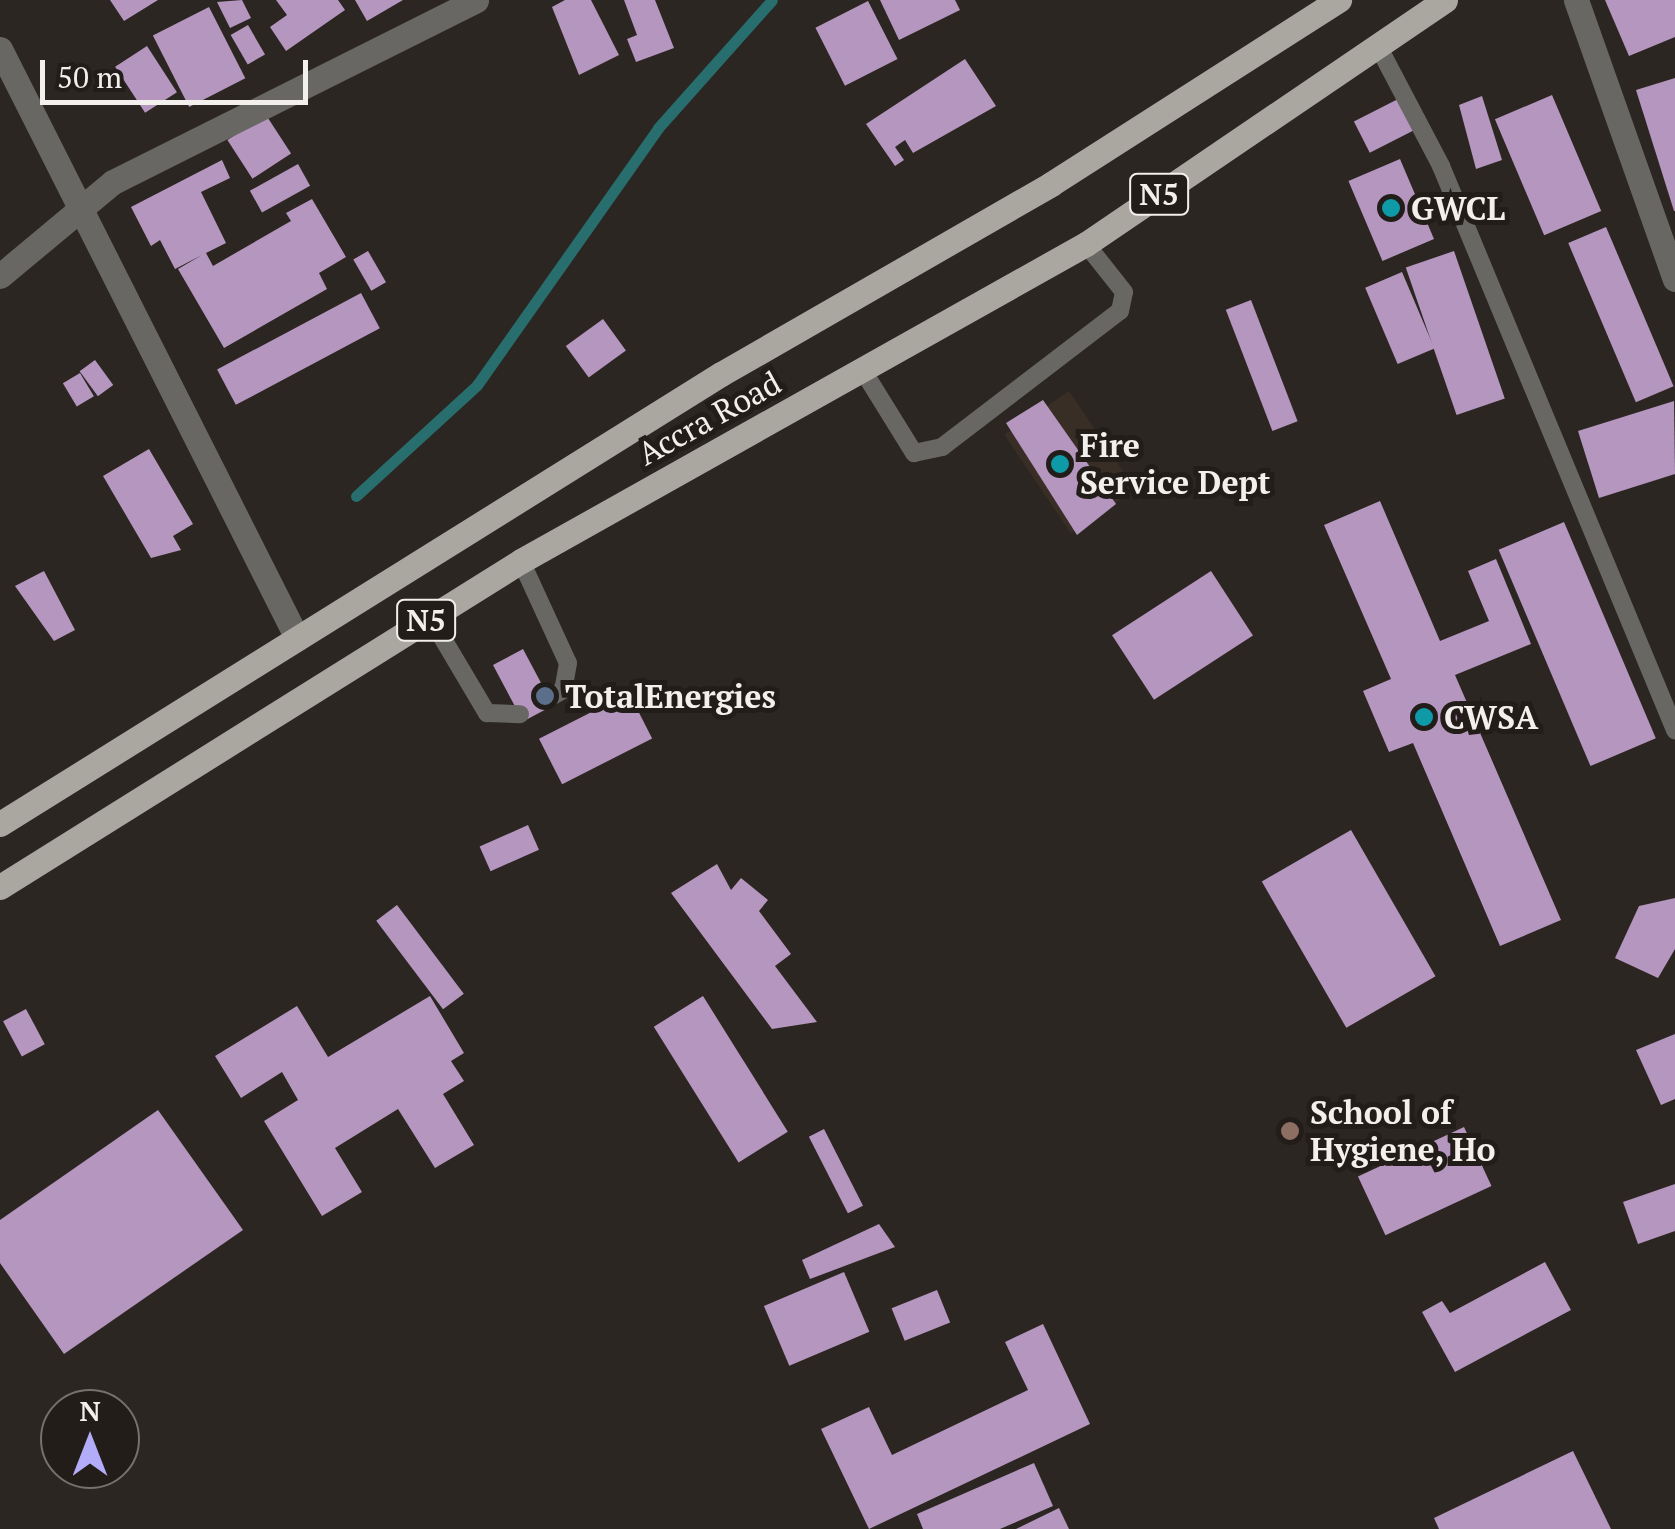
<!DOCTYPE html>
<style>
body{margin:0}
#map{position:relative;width:1675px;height:1529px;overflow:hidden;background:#2c2622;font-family:"PT Serif",serif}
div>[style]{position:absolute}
.built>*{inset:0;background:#392e26;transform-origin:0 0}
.stream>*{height:11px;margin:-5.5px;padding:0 5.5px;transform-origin:5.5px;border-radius:5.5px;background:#286e6f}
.building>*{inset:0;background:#b596bf;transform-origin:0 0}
.service>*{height:18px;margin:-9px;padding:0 9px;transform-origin:9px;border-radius:9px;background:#696764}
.minor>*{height:25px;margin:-12.5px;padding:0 12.5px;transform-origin:12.5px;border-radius:12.5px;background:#696764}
.primary>*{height:25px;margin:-12.5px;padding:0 12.5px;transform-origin:12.5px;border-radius:12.5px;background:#aaa7a1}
.dots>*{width:28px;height:28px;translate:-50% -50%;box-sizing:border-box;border:5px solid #221d19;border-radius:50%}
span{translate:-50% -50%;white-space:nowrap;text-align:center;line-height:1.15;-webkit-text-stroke:10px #221d19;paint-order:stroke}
.shield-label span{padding:2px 8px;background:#221d19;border:2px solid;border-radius:8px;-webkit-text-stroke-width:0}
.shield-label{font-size:30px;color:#f3efec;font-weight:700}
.poi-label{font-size:32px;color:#f3efec;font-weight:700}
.left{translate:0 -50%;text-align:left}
.street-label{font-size:32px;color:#f3efec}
.north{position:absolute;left:40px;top:1389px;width:100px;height:100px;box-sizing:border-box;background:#221d19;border:2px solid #76716d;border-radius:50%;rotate:0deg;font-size:28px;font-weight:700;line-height:40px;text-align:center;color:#f3efec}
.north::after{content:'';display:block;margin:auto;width:35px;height:45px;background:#b3adf9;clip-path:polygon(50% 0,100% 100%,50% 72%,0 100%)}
.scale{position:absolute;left:40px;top:60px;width:268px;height:45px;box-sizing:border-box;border:5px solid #f3efec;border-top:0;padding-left:12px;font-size:30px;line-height:35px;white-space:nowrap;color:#f3efec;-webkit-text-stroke:8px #221d19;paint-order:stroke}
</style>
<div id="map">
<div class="built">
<i style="left:1069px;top:391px;width:119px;height:78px;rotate:56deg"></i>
</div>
<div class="stream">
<i style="left:356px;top:496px;width:164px;rotate:-42.5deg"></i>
<i style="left:477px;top:385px;width:314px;rotate:-54.8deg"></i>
<i style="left:658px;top:128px;width:171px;rotate:-48.3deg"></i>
</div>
<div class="building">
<i style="clip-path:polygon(110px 0,158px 0,124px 21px)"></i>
<i style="clip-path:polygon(242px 0,251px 18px,230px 28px,217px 2px)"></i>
<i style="clip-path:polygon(276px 0,338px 0,345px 10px,286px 51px,270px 27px,287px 15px)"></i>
<i style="clip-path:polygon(355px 0,403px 0,367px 21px)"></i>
<i style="clip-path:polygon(565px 0,591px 0,619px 55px,579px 75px,552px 7px)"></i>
<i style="clip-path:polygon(624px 0,655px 0,674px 48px,636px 62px,627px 39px,637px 35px)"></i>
<i style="clip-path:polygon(880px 0,955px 0,960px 10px,899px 40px)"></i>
<i style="clip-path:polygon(1605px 0,1675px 0,1675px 37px,1629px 56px)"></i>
<i style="left:868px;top:1px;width:65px;height:59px;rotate:63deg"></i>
<i style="left:209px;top:7px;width:80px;height:63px;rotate:63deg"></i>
<i style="left:248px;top:25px;width:34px;height:20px;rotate:60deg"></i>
<i style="left:147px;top:46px;width:55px;height:38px;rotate:57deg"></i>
<i style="clip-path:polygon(965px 59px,996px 106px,913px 153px,905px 140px,895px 147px,904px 160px,895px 166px,866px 124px)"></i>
<i style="clip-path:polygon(1675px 78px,1675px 211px,1674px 211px,1636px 90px)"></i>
<i style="left:1552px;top:95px;width:126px;height:62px;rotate:67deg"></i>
<i style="clip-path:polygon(1482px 96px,1502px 160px,1476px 169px,1459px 105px)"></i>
<i style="left:1402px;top:97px;width:35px;height:54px;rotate:63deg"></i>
<i style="left:266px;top:115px;width:46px;height:46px;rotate:57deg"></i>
<i style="left:1400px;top:159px;width:87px;height:56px;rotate:67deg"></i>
<i style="clip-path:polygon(222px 160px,230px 178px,201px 192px,226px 243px,206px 253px,213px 266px,291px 221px,286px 213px,312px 199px,346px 257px,319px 273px,327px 289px,224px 348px,178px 269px,202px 255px,175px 269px,160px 240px,151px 246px,131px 207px)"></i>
<i style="left:298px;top:164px;width:25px;height:55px;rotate:61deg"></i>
<i style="left:1606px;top:227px;width:173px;height:41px;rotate:67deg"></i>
<i style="left:368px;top:251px;width:36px;height:17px;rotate:60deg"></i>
<i style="left:1454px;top:251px;width:156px;height:51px;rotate:71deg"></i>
<i style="left:1402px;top:272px;width:83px;height:40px;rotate:67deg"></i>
<i style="left:361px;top:293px;width:40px;height:163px;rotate:62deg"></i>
<i style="left:1251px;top:300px;width:130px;height:27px;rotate:69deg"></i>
<i style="left:603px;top:319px;width:39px;height:46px;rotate:54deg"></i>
<i style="left:95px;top:360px;width:31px;height:19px;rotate:54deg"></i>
<i style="left:80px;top:373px;width:27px;height:20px;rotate:59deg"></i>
<i style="clip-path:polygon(1043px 400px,1116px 504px,1077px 535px,1006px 423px)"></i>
<i style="clip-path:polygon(1674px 401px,1675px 474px,1599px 498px,1578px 431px)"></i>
<i style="clip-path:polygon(149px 449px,193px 524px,173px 536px,181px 550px,151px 558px,103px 476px)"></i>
<i style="clip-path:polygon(1380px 501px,1440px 641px,1489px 621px,1468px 571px,1496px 559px,1531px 644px,1455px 675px,1561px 920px,1500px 946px,1413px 743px,1389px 752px,1363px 691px,1391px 679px,1324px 525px)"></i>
<i style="left:1564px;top:522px;width:235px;height:71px;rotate:67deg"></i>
<i style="clip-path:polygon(44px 571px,75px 630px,54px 641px,15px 586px)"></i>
<i style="left:1211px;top:571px;width:77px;height:118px;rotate:57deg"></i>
<i style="left:523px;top:649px;width:64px;height:34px;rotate:62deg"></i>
<i style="left:629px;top:693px;width:51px;height:101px;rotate:63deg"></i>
<i style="left:528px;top:825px;width:27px;height:53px;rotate:66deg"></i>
<i style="left:1351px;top:830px;width:169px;height:103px;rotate:60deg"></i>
<i style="clip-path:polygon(717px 864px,731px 890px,741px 878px,768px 900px,759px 911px,791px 954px,775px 966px,817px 1022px,772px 1029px,671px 893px)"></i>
<i style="clip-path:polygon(1675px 898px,1675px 949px,1658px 978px,1615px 958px,1639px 906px)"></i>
<i style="left:397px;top:905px;width:111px;height:26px;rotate:53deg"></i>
<i style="clip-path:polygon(430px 996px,464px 1053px,451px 1061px,464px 1081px,443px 1094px,474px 1145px,435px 1168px,398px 1109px,335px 1148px,362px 1192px,322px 1216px,264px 1121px,298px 1100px,282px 1072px,241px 1098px,215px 1056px,297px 1006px,328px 1057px)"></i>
<i style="left:703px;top:996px;width:160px;height:58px;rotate:58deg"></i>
<i style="left:26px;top:1009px;width:40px;height:26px;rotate:62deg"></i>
<i style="clip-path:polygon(1675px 1034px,1675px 1099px,1661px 1105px,1636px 1050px)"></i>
<i style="clip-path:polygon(158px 1110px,243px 1230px,64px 1354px,0 1263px,0 1220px)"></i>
<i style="left:1464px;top:1127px;width:65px;height:117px;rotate:65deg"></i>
<i style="left:824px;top:1129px;width:86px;height:17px;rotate:63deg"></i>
<i style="clip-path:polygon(1675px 1184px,1675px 1231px,1638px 1244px,1623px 1202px)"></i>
<i style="clip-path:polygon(879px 1224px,895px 1247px,810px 1279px,802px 1260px)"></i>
<i style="clip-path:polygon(1545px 1262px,1571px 1310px,1455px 1372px,1422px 1312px,1442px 1301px,1450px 1313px)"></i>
<i style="left:844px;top:1272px;width:65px;height:87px;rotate:67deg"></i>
<i style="left:937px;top:1290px;width:35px;height:49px;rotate:68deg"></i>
<i style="clip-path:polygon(1043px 1324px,1090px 1424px,869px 1529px,821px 1429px,869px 1407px,892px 1455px,1028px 1390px,1005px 1342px)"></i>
<i style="clip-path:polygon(1573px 1451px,1611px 1529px,1439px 1529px,1434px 1518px)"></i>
<i style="clip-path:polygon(1034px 1463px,1053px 1506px,1000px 1529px,923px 1529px,917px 1514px)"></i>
<i style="clip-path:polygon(1059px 1508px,1069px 1529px,1016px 1529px)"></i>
</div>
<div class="service">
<i style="left:1377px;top:44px;width:138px;rotate:62.3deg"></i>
<i style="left:1441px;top:166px;width:611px;rotate:67.47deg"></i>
<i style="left:862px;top:369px;width:99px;rotate:58.2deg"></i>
<i style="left:914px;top:453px;width:29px;rotate:-12deg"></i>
<i style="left:942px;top:447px;width:224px;rotate:-37.4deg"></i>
<i style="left:1120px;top:311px;width:19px;rotate:-78deg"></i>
<i style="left:1124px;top:292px;width:61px;rotate:-128.4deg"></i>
<i style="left:521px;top:561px;width:112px;rotate:65.3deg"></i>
<i style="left:568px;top:663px;width:27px;rotate:100deg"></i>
<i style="left:563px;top:690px;width:16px;rotate:150deg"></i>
<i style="left:430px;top:617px;width:112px;rotate:59.3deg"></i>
<i style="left:487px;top:713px;width:33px;rotate:2deg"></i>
</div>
<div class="minor">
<i style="left:1576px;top:0;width:296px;rotate:70.5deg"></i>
<i style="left:0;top:49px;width:660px;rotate:63.24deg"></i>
<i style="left:0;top:276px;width:147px;rotate:-39.8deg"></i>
<i style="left:113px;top:182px;width:406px;rotate:-26.6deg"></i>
</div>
<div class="primary">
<i style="left:0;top:824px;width:850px;rotate:-31.97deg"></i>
<i style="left:721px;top:374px;width:381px;rotate:-29.9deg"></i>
<i style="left:1051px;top:184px;width:342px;rotate:-32.6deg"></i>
<i style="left:0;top:887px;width:615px;rotate:-32.04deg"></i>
<i style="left:521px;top:561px;width:648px;rotate:-29.3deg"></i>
<i style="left:1086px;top:244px;width:434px;rotate:-34.2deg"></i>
</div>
<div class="dots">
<i style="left:1391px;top:208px;background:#0f9aa8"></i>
<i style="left:1060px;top:464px;background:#0f9aa8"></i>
<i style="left:545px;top:696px;background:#5c6f8a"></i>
<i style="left:1424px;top:717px;background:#0f9aa8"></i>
<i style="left:1290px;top:1131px;background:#8d6e63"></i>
</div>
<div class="shield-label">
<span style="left:1159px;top:194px">N5</span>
<span style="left:426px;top:620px">N5</span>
</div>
<div class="poi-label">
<span class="left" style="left:1411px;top:208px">GWCL</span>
<span class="left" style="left:1080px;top:464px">Fire<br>Service Dept</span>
<span class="left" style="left:565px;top:696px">TotalEnergies</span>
<span class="left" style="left:1444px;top:717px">CWSA</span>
<span class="left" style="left:1310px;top:1131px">School of<br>Hygiene, Ho</span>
</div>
<div class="street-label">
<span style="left:709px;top:418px;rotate:-29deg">Accra Road</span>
</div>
<div class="north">N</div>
<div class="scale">50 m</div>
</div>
